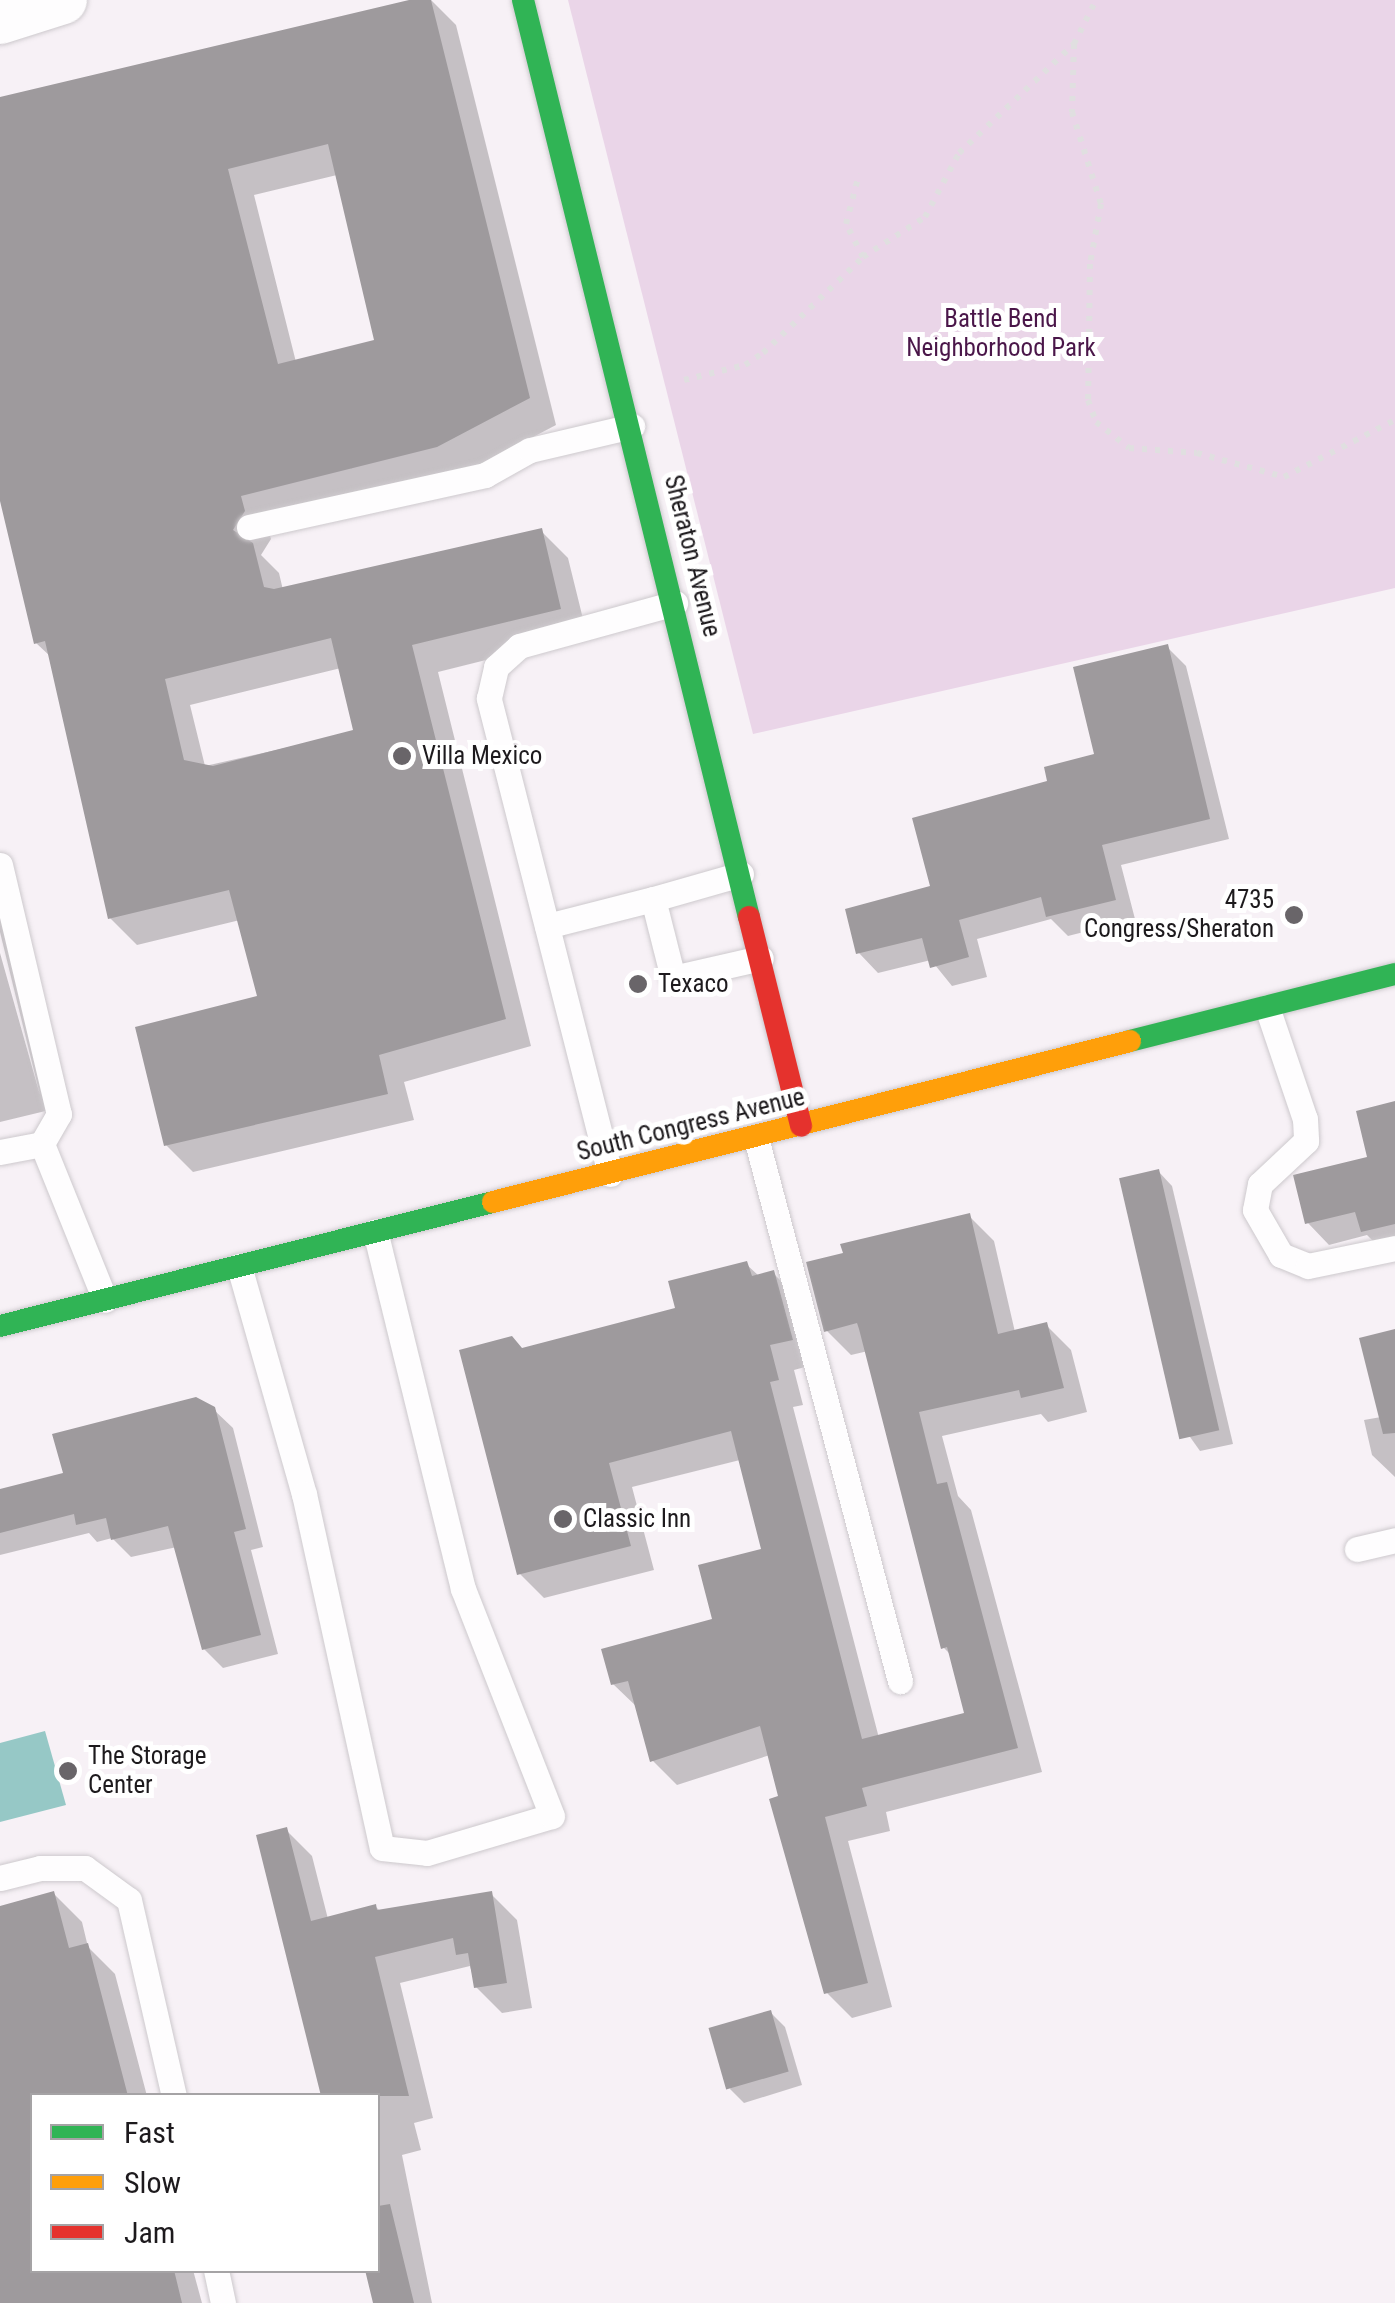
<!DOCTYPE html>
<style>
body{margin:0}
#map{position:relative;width:1395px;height:2303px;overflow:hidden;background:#f7f1f6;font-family:"Roboto Condensed",sans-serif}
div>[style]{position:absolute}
.green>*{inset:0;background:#ead5e8}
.water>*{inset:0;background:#96c8c6}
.shadow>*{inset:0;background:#0003}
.building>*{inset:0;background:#9e9a9d;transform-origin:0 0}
.path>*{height:6px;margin-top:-3px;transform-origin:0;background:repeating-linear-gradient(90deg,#e0dfe0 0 5px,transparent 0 13px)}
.roads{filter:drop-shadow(0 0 2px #cdc9cd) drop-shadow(0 0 2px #cdc9cd)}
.lane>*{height:25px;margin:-12.5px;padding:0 12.5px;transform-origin:12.5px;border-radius:12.5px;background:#fefdfe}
.street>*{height:48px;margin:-24px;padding:0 24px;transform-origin:24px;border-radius:24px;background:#fefdfe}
.fast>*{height:22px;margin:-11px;padding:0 11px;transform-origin:11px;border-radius:11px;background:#30b455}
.slow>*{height:22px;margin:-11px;padding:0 11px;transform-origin:11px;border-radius:11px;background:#ff9f0a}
.jam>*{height:22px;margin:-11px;padding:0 11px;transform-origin:11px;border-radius:11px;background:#e5322d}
.dots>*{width:28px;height:28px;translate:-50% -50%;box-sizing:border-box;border:5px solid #fff;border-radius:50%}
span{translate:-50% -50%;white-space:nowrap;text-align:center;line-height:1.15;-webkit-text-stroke:10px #fff;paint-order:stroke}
.park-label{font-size:25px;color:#4a1649}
.street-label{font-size:25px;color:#1d1a1d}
.poi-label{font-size:25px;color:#1d1a1d}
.left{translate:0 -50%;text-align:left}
.right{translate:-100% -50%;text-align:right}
.legend{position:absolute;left:30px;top:2093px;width:350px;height:180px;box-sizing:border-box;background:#fff;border:2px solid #a5a3a5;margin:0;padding:12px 18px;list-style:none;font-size:30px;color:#1d1a1d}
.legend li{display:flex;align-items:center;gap:20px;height:50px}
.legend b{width:50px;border:2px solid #a5a3a5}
</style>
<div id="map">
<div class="green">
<i style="clip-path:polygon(568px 0,1395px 0,1395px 588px,753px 734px)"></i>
</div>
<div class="water">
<i style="clip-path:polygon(45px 1731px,66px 1805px,0 1822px,0 1743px)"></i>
</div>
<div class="shadow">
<i style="clip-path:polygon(evenodd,431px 0,456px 25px,556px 425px,465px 473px,266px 522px,271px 539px,261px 555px,279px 573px,283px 590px,541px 531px,568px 558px,587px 635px,438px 672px,531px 1046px,404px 1082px,414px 1120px,193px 1172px,166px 1145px,260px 998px,240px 920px,137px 945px,110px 918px,51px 657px,36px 643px,0 490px,0 99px,431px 0,337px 175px,377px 342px,296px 362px,254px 195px,337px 175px,431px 0,341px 668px,356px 732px,205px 766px,190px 705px,341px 668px)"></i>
<i style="clip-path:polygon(1167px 647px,1186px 666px,1229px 839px,1121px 865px,1135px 919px,1068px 936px,1051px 919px,977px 939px,987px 977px,952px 986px,931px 960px,878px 973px,859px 953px,1050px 782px,1097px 756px)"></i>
<i style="clip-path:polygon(0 870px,58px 1108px,0 1122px,0 953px,40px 1095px,0 932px)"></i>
<i style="clip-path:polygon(1395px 1106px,1395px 1250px,1384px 1252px,1367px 1235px,1329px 1245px,1308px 1223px,1370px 1159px)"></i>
<i style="clip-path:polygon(1158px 1171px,1172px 1186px,1233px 1444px,1200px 1451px,1178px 1420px,1122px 1179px)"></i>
<i style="clip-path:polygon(969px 1216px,994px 1241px,1015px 1332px,1046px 1325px,1071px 1350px,1087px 1412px,1048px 1422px,1041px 1414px,942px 1436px,958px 1496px,971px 1510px,1042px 1772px,886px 1812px,890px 1831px,848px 1841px,892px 2007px,852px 2018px,827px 1993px,770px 1755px,677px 1785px,652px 1760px,639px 1709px,613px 1684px,715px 1621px,764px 1550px,740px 1460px,632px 1487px,654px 1570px,544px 1598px,519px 1573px,523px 1350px,678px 1310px,746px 1264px,759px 1276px,773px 1273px,798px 1298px,816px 1364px,794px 1370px,803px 1405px,793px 1407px,879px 1738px,967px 1715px,952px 1656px,943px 1647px,868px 1351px,851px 1355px,826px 1330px)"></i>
<i style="clip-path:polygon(1395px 1332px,1395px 1477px,1372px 1455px,1364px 1420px,1381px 1417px)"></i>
<i style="clip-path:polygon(213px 1409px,233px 1428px,263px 1547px,251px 1550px,278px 1654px,223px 1668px,204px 1649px,177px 1547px,131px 1557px,112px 1538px,97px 1542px,89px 1533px,0 1555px,0 1492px,66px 1475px)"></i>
<i style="clip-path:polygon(286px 1830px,312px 1856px,328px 1919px,375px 1906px,381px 1912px,491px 1894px,517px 1920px,532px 2008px,502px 2013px,476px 1987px,470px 1966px,400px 1983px,433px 2118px,414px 2123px,421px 2150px,402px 2155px,432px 2303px,375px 2303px,378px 2096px,324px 2096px)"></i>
<i style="clip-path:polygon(54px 1894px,82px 1922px,88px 1947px,115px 1974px,147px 2096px,32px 2096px,32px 2270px,193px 2270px,202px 2303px,0 2303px,0 1908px)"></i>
<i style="clip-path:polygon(770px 2012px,785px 2027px,802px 2085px,744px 2103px,730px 2089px)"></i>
</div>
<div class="building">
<i style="clip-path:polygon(evenodd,409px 0,431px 0,530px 398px,437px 447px,241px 496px,245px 511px,233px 530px,253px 543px,264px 587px,274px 589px,542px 528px,561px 609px,412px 645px,506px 1019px,379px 1055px,388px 1094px,164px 1146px,135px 1027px,257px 996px,229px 890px,108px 919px,45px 641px,34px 644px,0 501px,0 97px,409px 0,328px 144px,374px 340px,278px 364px,228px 169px,328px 144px,409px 0,331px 638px,353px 730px,213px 766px,184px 760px,165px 679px,331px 638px)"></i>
<i style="clip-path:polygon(1168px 644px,1210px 819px,1102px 845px,1116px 900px,1046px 917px,1041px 897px,959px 920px,969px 957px,930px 968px,922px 938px,856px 954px,845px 909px,930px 886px,912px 818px,1047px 781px,1044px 767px,1094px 754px,1073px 667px)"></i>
<i style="clip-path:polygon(1395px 1101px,1395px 1224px,1361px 1232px,1355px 1212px,1305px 1224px,1293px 1175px,1367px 1157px,1356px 1111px)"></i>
<i style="left:1159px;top:1169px;width:268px;height:41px;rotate:77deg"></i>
<i style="clip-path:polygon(970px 1213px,998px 1334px,1047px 1322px,1064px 1388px,1021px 1398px,1019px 1390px,919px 1412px,937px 1484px,947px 1482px,1018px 1748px,862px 1788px,867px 1806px,825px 1817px,868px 1983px,824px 1994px,769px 1799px,778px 1796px,760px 1726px,650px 1762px,628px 1681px,611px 1685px,601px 1649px,712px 1619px,698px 1565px,761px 1549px,731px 1431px,609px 1463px,631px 1546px,517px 1575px,459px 1350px,512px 1336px,522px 1348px,675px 1308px,668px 1281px,747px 1261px,752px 1276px,774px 1270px,793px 1340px,770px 1345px,779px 1380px,770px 1382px,862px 1739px,964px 1713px,947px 1647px,941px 1649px,859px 1329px,857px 1323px,824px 1332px,806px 1262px,843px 1253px,840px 1244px)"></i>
<i style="clip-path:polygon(1395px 1329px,1395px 1433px,1383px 1434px,1359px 1338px)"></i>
<i style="clip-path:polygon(196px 1397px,215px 1407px,246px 1529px,234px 1532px,261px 1635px,202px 1650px,168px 1526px,111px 1540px,106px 1518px,76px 1525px,74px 1514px,0 1533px,0 1489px,63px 1473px,52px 1434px)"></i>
<i style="clip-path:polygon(287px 1827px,311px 1921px,376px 1904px,377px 1910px,492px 1891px,507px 1983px,474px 1988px,468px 1953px,456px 1955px,453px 1938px,375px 1957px,409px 2096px,321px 2096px,256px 1835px)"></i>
<i style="clip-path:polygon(54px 1891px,69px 1948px,88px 1943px,128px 2096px,32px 2096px,32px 2270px,174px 2270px,182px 2303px,0 2303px,0 1906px)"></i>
<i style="left:771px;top:2010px;width:64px;height:65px;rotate:74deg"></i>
<i style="clip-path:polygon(390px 2204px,414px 2303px,373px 2303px,365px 2270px,378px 2270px,378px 2206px)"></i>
</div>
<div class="path">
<i style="left:1074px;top:44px;width:68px;rotate:91.7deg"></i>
<i style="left:1072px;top:112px;width:96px;rotate:72.5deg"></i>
<i style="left:1101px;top:204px;width:61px;rotate:100.4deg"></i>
<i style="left:1090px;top:264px;width:136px;rotate:90.8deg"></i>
<i style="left:1088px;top:400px;width:23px;rotate:70deg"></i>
<i style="left:1096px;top:422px;width:42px;rotate:38.2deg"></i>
<i style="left:1129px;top:448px;width:68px;rotate:4.2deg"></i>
<i style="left:1197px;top:453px;width:90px;rotate:15.4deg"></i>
<i style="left:1284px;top:477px;width:125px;rotate:-27.2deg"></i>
<i style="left:863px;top:257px;width:74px;rotate:-32.8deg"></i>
<i style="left:925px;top:217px;width:72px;rotate:-62deg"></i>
<i style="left:959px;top:153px;width:158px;rotate:-43.5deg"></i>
<i style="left:1074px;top:44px;width:49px;rotate:-63.4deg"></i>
<i style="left:684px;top:380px;width:63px;rotate:-13.8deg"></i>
<i style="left:745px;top:365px;width:22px;rotate:-34deg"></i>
<i style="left:763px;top:353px;width:139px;rotate:-43.8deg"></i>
<i style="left:863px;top:257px;width:37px;rotate:-117deg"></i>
<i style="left:846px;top:224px;width:52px;rotate:-75.4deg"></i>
</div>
<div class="roads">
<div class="lane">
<i style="left:249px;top:527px;width:242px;rotate:-12.4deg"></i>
<i style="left:485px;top:475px;width:51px;rotate:-29.1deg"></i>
<i style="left:530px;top:450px;width:105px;rotate:-13.2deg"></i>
<i style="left:0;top:865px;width:256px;rotate:76.7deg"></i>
<i style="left:59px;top:1114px;width:34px;rotate:120deg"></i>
<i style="left:741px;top:874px;width:91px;rotate:164.1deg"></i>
<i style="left:653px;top:899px;width:81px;rotate:75.8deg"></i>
<i style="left:673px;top:978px;width:90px;rotate:-12.8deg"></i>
<i style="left:547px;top:926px;width:109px;rotate:-14.3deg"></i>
<i style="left:1267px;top:1007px;width:118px;rotate:71.3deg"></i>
<i style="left:1305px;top:1119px;width:22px;rotate:87deg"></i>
<i style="left:1306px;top:1141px;width:63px;rotate:136.9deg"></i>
<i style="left:1260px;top:1184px;width:26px;rotate:101deg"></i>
<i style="left:1255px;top:1210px;width:52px;rotate:60deg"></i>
<i style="left:1281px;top:1255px;width:29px;rotate:22deg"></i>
<i style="left:1308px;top:1266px;width:89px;rotate:-11.7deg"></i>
<i style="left:756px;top:1138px;width:562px;rotate:75.15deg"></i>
<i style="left:0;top:1152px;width:43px;rotate:-10.8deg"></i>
<i style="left:42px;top:1144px;width:168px;rotate:68deg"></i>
<i style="left:610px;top:1174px;width:491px;rotate:-104.3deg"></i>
<i style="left:489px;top:698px;width:32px;rotate:-77deg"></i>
<i style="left:496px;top:667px;width:31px;rotate:-42deg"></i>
<i style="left:519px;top:646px;width:162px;rotate:-15.4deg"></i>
<i style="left:239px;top:1266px;width:237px;rotate:74.1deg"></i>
<i style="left:304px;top:1494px;width:362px;rotate:77.6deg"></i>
<i style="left:382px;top:1848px;width:45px;rotate:6.3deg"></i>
<i style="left:427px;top:1853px;width:130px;rotate:-16.5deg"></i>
<i style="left:552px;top:1816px;width:244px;rotate:-111.4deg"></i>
<i style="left:463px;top:1589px;width:368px;rotate:-103.8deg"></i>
<i style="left:1357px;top:1549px;width:39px;rotate:-13deg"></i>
<i style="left:0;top:1878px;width:41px;rotate:-14deg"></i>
<i style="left:40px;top:1868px;width:45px"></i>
<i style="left:85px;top:1868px;width:54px;rotate:36deg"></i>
<i style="left:129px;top:1900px;width:201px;rotate:77.1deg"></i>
<i style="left:216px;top:2270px;width:34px;rotate:78deg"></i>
</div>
<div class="street">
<i style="left:0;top:20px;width:66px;rotate:-17.6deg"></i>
</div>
<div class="fast">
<i style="left:523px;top:0;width:944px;rotate:76.16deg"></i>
<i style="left:1130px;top:1041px;width:273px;rotate:-14.2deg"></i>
<i style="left:0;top:1326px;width:508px;rotate:-14.12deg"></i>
</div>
<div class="slow">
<i style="left:493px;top:1202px;width:657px;rotate:-14.18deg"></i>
</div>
<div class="jam">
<i style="left:749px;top:917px;width:215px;rotate:76deg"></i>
</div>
</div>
<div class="dots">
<i style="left:402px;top:756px;background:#696569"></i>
<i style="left:1294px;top:915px;background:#696569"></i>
<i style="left:638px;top:984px;background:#696569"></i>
<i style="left:563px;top:1519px;background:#696569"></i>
<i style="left:68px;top:1771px;background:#696569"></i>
</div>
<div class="park-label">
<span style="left:1001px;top:334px">Battle Bend<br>Neighborhood Park</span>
</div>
<div class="street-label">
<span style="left:692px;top:556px;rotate:76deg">Sheraton Avenue</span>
<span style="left:691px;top:1125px;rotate:-14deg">South Congress Avenue</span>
</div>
<div class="poi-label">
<span class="left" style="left:422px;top:756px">Villa Mexico</span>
<span class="right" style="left:1274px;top:915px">4735<br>Congress/Sheraton</span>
<span class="left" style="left:658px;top:984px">Texaco</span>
<span class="left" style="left:583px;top:1519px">Classic Inn</span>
<span class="left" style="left:88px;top:1771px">The Storage<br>Center</span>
</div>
<ul class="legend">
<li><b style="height:12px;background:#30b455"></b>Fast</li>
<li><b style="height:12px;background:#ff9f0a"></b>Slow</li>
<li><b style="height:12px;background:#e5322d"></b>Jam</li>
</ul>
</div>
